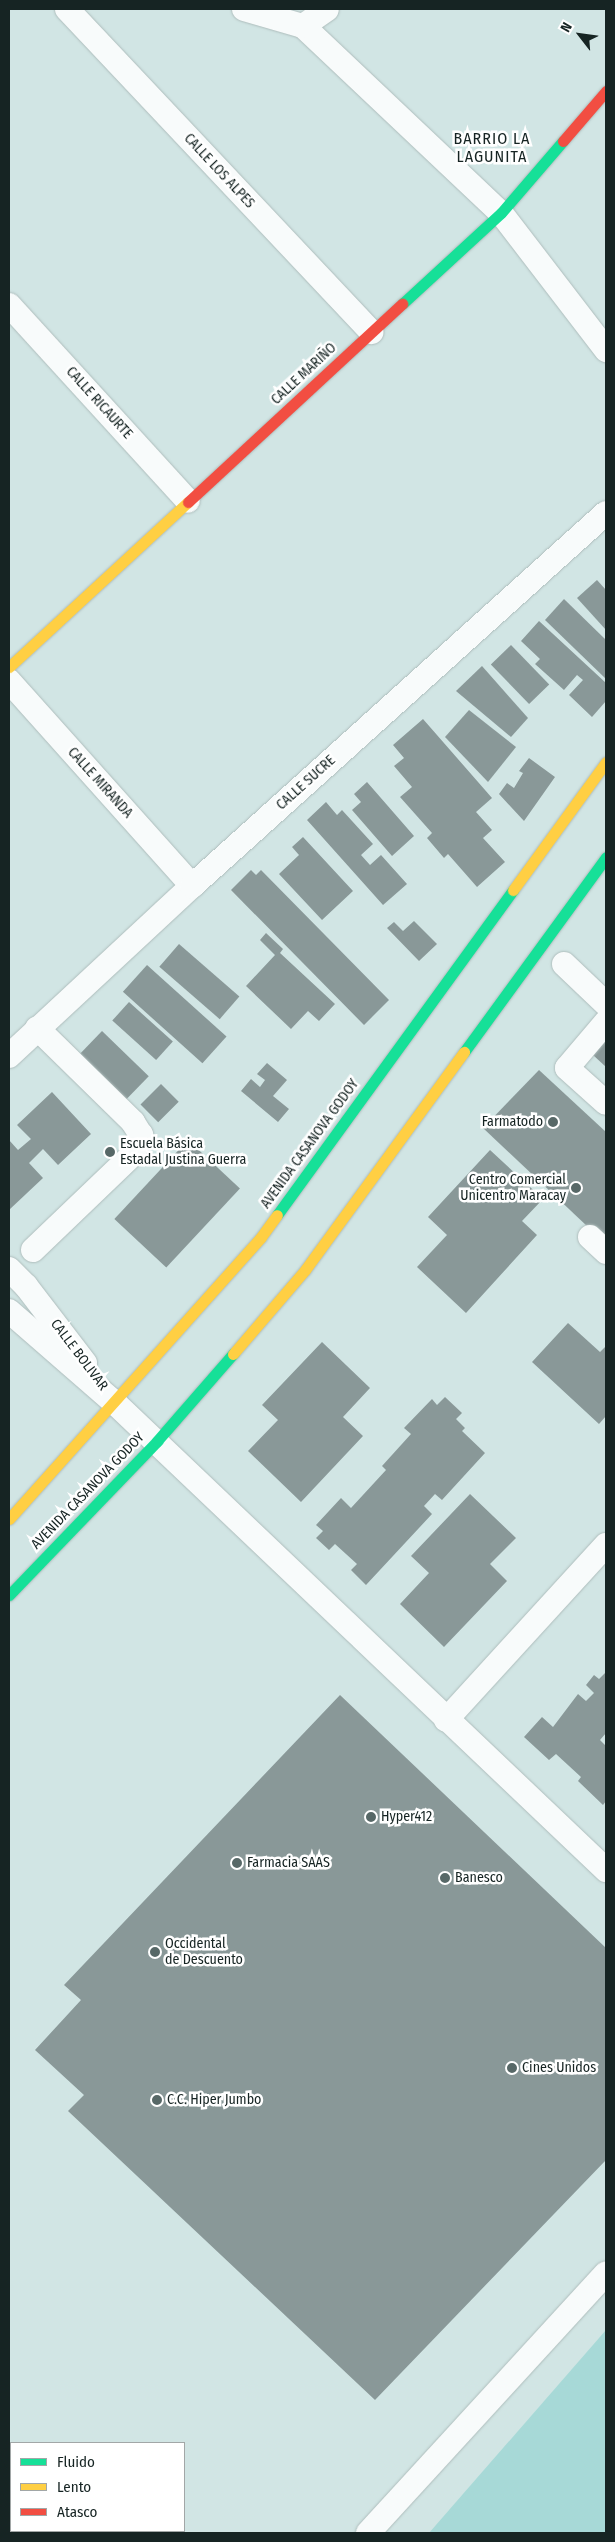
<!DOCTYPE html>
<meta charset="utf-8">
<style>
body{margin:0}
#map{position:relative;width:615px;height:2542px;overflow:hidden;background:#d1e5e4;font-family:"Fira Sans Condensed",sans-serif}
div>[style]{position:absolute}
.green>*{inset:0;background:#a7d9d7}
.building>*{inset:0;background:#899898;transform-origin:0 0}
.roads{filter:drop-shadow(0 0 1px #aebdbc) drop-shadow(0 0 1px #aebdbc)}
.street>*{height:24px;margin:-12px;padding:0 12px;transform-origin:12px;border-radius:12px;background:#f8fbfb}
.fast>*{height:11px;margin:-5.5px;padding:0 5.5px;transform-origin:5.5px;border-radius:5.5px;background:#16e098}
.slow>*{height:11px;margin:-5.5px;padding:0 5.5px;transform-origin:5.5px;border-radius:5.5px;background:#ffcf43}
.jam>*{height:11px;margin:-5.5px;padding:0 5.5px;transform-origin:5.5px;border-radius:5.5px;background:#f24e42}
.dots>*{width:14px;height:14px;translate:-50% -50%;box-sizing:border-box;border:2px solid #fff;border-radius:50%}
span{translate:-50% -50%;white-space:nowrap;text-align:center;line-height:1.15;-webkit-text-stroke:5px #fff;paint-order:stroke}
.street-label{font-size:14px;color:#162423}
.poi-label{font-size:14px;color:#162423}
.right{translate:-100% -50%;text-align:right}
.left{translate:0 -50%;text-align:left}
.quarter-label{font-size:16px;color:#162423;letter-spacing:1px}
.frame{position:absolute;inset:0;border:10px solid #162423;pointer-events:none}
.legend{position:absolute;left:10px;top:2442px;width:175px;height:90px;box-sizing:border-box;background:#fff;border:1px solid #a2a7a7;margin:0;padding:6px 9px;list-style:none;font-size:15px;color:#162423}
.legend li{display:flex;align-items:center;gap:10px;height:25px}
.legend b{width:25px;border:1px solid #a2a7a7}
.north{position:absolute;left:555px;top:10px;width:50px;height:50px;-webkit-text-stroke:4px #fff;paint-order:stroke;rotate:300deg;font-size:14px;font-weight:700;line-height:20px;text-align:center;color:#162423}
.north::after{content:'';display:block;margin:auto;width:18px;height:22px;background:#162423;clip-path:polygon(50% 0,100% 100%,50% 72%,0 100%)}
</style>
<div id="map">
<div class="green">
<i style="clip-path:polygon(606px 2330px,606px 2533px,429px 2533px)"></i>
</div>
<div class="building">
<i style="clip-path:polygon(597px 580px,606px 590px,606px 630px,577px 598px)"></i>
<i style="clip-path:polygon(564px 599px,606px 640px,606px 679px,545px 620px)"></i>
<i style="clip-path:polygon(539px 621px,606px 683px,606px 701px,592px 717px,569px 695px,583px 680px,577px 675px,564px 690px,535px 664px,540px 659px,521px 641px)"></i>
<i style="left:511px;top:645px;width:55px;height:28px;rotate:46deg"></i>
<i style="clip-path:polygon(482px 666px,528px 718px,511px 737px,456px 691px)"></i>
<i style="clip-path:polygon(469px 710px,516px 747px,488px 782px,445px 737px)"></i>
<i style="clip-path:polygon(423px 719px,492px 798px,476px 812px,492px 830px,483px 838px,505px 862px,477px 887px,448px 854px,444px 858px,427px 838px,432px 833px,400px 797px,412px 787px,394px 766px,404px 758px,393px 745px)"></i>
<i style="clip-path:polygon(529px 758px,555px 777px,524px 821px,499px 794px,507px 783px,514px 788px,523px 773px,519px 771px)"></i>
<i style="clip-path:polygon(367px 782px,414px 836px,392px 856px,352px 810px,361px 802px,354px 794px)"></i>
<i style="clip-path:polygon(326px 802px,337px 815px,342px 810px,373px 844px,361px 855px,370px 865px,381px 855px,407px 884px,383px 905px,307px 820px)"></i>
<i style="clip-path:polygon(303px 837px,353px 891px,322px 920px,279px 874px,299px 855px,292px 847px)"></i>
<i style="clip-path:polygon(251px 870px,256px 875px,261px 870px,389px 1000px,364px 1025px,231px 890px)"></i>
<i style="clip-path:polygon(414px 921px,437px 944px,419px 961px,387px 928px,394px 922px,403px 931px)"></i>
<i style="clip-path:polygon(266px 933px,283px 949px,280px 953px,335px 1004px,319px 1021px,308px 1011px,291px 1029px,246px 986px,275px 955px,260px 940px)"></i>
<i style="left:179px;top:944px;width:80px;height:30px;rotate:41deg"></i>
<i style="left:147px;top:965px;width:107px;height:36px;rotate:42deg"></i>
<i style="left:129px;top:1002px;width:59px;height:25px;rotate:42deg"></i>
<i style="left:102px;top:1031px;width:65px;height:35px;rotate:44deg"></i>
<i style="clip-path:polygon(606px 1040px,606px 1067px,593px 1055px)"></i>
<i style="clip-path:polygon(267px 1063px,287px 1080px,273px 1096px,289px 1109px,278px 1122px,241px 1091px,251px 1079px,260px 1087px,265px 1080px,257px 1074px)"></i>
<i style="clip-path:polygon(539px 1070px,606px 1132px,606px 1244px,483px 1128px)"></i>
<i style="left:161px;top:1084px;width:25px;height:29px;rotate:45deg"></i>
<i style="clip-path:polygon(52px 1092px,91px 1134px,58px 1165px,43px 1149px,29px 1163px,43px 1178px,9px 1210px,9px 1140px,18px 1150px,31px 1139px,17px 1125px)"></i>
<i style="left:188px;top:1140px;width:71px;height:108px;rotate:43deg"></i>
<i style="clip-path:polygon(490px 1150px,543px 1199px,522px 1221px,537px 1235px,466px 1313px,417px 1267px,447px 1235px,428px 1217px)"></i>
<i style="clip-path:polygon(568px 1323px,600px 1352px,606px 1346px,606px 1416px,599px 1424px,532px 1362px)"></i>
<i style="clip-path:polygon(322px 1342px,370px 1388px,343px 1417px,363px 1436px,301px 1502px,248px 1451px,278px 1420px,262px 1405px)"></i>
<i style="clip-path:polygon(445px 1397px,462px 1413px,456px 1419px,465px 1428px,462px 1431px,485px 1453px,442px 1500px,435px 1494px,424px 1506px,432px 1514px,366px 1585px,351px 1570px,357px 1564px,335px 1544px,329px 1550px,316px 1538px,323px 1531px,316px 1525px,341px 1498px,351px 1508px,386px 1470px,382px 1466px,411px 1434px,404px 1428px,432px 1399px,437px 1405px)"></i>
<i style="clip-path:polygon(470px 1494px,516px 1538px,490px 1564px,507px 1581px,444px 1647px,400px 1604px,429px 1573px,411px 1556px)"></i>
<i style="clip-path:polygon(606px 1672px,606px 1733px,600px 1740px,606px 1746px,606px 1801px,603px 1805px,578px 1781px,581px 1777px,556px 1754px,549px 1760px,524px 1737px,542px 1717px,553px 1727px,578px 1694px,586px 1701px,594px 1693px,586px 1685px,594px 1675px,599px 1679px)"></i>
<i style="clip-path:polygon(340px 1695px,606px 1948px,606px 2160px,375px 2400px,68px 2111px,84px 2095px,35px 2050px,81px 2000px,64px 1985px)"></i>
</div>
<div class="roads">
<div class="street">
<i style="left:67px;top:9px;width:444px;rotate:46.7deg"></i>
<i style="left:244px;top:9px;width:61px;rotate:16.1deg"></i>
<i style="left:303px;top:26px;width:272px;rotate:43.4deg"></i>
<i style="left:501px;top:213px;width:173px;rotate:52.5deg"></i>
<i style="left:303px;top:26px;width:29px;rotate:-35deg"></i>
<i style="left:9px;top:305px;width:265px;rotate:47.6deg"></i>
<i style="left:9px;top:681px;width:275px;rotate:48.2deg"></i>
<i style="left:564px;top:964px;width:58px;rotate:43.6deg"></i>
<i style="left:606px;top:1022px;width:60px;rotate:130.3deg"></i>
<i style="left:567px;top:1068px;width:52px;rotate:41.9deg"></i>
<i style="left:9px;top:1056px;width:250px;rotate:-42.9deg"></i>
<i style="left:192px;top:886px;width:557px;rotate:-42.02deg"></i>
<i style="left:590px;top:1237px;width:22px;rotate:43deg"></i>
<i style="left:33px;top:1250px;width:139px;rotate:-43.8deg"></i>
<i style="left:133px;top:1154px;width:21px;rotate:-67deg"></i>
<i style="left:141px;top:1135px;width:15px;rotate:-122deg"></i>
<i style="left:133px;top:1122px;width:134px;rotate:-135.6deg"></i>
<i style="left:9px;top:1269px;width:24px;rotate:45deg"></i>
<i style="left:26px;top:1286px;width:97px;rotate:52.5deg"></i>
<i style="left:9px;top:1311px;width:140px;rotate:41deg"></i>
<i style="left:115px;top:1403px;width:678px;rotate:43.56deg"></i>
<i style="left:446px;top:1720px;width:237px;rotate:-47.6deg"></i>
<i style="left:368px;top:2533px;width:352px;rotate:-47.5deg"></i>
</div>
<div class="fast">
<i style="left:402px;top:304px;width:134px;rotate:-42.6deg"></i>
<i style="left:501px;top:213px;width:95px;rotate:-49.3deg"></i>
<i style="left:464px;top:1052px;width:241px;rotate:-53.9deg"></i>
<i style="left:277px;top:1215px;width:402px;rotate:-54deg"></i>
<i style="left:9px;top:1595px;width:214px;rotate:-46.1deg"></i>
<i style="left:157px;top:1441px;width:116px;rotate:-48.9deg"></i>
</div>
<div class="slow">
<i style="left:9px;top:667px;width:243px;rotate:-42.7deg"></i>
<i style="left:513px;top:890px;width:158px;rotate:-54deg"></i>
<i style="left:233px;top:1354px;width:111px;rotate:-49.4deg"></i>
<i style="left:305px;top:1270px;width:270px;rotate:-53.9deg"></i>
<i style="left:9px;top:1519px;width:378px;rotate:-48.2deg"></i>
<i style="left:261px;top:1237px;width:27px;rotate:-54deg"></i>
</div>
<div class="jam">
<i style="left:563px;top:141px;width:66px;rotate:-49.3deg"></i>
<i style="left:188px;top:502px;width:292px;rotate:-42.8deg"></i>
</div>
</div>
<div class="dots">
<i style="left:553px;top:1122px;background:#576867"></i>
<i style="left:110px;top:1152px;background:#576867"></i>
<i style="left:576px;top:1188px;background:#576867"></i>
<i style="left:371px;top:1817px;background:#576867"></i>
<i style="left:237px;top:1863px;background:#576867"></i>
<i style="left:445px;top:1878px;background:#576867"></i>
<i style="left:155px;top:1952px;background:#576867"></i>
<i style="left:512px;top:2068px;background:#576867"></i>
<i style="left:157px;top:2100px;background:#576867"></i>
</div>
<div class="street-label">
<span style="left:219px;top:171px;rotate:47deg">CALLE LOS ALPES</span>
<span style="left:304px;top:374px;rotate:-43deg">CALLE MARIÑO</span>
<span style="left:99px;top:403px;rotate:48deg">CALLE RICAURTE</span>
<span style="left:100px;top:783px;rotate:48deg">CALLE MIRANDA</span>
<span style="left:306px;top:783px;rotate:-42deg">CALLE SUCRE</span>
<span style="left:310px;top:1144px;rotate:-54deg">AVENIDA CASANOVA GODOY</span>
<span style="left:79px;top:1355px;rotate:53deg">CALLE BOLIVAR</span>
<span style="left:88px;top:1491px;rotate:-46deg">AVENIDA CASANOVA GODOY</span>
</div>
<div class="poi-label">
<span class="right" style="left:543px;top:1122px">Farmatodo</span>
<span class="left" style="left:120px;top:1152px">Escuela Básica<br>Estadal Justina Guerra</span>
<span class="right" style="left:566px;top:1188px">Centro Comercial<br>Unicentro Maracay</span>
<span class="left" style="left:381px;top:1817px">Hyper412</span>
<span class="left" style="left:247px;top:1863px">Farmacia SAAS</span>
<span class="left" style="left:455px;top:1878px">Banesco</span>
<span class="left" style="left:165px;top:1952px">Occidental<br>de Descuento</span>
<span class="left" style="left:522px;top:2068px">Cines Unidos</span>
<span class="left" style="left:167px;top:2100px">C.C. Hiper Jumbo</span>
</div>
<div class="quarter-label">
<span style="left:492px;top:148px">BARRIO LA<br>LAGUNITA</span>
</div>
<div class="frame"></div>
<ul class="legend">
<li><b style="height:6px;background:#16e098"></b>Fluido</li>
<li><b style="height:6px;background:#ffcf43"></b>Lento</li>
<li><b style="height:6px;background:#f24e42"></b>Atasco</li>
</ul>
<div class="north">N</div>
</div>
